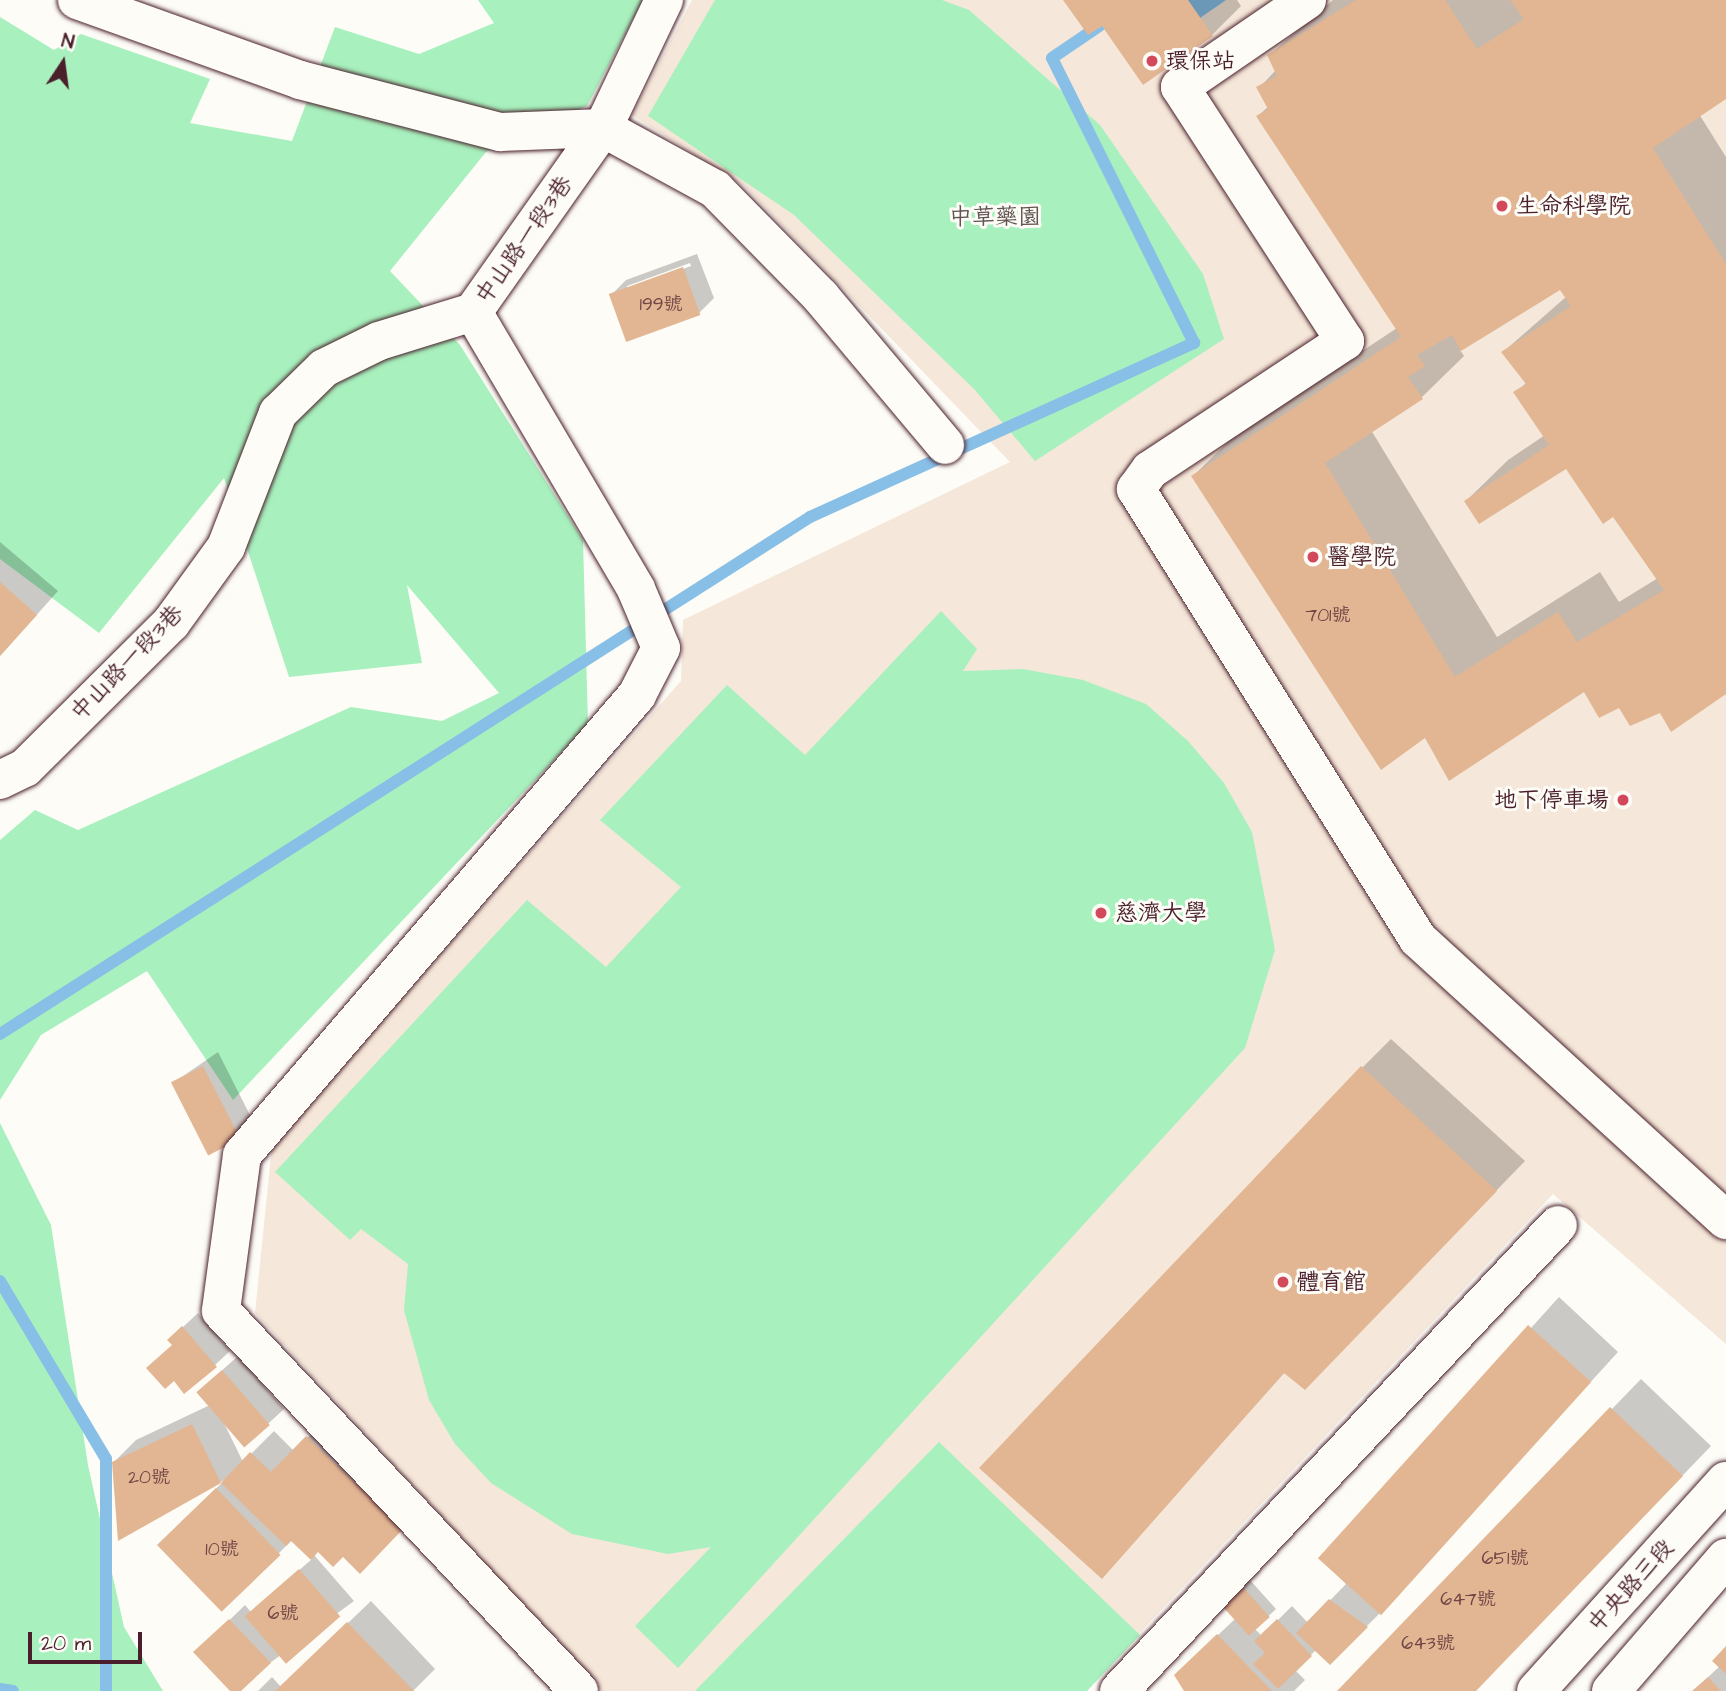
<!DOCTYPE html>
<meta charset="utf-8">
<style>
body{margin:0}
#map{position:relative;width:1726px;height:1691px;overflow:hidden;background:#fdfcf7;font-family:"Architects Daughter","LXGW WenKai TC",sans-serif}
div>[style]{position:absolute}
.built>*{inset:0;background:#f5e7d9}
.green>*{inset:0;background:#a8f1be}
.water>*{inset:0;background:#88bfe6}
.shadow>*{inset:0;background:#0003}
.stream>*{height:12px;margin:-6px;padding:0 6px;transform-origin:6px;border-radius:6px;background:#88bfe6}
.building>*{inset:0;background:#e2b693;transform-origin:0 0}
.roads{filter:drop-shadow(0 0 2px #4a1f2b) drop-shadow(0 0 2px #4a1f2b)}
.minor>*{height:38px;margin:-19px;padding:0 19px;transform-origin:19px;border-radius:19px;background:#fdfcf7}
.dots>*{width:19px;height:19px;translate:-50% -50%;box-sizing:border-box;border:4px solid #fdfcf7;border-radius:50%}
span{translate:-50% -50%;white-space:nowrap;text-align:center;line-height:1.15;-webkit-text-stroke:6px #fdfcf7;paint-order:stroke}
.number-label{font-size:19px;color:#704545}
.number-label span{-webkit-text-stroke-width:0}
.poi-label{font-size:23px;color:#4a1f2b}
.left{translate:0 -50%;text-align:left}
.right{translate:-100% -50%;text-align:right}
.park-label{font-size:23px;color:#625450}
.street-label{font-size:23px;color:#4a1f2b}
.north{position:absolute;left:28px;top:28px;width:70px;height:70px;-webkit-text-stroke:5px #fdfcf7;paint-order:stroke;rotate:13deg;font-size:19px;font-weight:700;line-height:28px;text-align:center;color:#4a1f2b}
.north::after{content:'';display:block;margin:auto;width:24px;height:32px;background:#4a1f2b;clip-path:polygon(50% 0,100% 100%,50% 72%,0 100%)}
.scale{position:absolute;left:28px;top:1632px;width:114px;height:32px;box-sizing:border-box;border:4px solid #4a1f2b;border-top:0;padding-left:9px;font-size:21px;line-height:24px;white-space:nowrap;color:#4a1f2b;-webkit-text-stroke:5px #fdfcf7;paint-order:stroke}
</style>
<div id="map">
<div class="built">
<i style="clip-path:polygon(692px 0,1726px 0,1726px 1344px,1553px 1194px,1085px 1691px,602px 1691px,255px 1313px,272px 1146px,681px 681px,683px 620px,1010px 462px,745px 187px,632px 115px)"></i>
</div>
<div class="green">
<i style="clip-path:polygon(478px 0,643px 0,587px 106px,486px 152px,390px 271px,460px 345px,583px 540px,588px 724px,233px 1100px,147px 971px,41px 1035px,0 1100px,0 840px,35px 810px,78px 830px,351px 707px,442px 721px,499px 693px,407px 585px,422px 663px,289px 677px,224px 478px,99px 633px,0 559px,0 17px,54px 50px,81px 34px,210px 79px,190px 123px,292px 141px,335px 27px,419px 54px,494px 23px)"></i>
<i style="clip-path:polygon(715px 0,942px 0,969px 10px,1100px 125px,1203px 274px,1224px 339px,1035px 461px,974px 389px,794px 215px,648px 116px)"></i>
<i style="clip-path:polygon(941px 611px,977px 649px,963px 671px,1023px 669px,1083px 680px,1146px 704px,1188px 741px,1224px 783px,1252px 832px,1275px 950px,1245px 1048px,678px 1668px,635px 1626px,711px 1547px,668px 1554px,572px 1534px,491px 1483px,455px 1444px,429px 1400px,404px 1310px,408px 1264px,361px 1229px,350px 1240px,275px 1172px,527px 900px,606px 967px,681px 887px,600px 820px,727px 685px,805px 755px)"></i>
<i style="clip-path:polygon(0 1123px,51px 1225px,88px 1465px,124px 1627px,163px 1691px,0 1691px)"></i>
<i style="clip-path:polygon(939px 1442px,1140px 1635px,1087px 1691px,695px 1691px)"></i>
</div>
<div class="water">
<i style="clip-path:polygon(1173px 0,1226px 0,1190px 25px)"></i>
</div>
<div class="shadow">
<i style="clip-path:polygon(1065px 0,1237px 0,1241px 6px,1212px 35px,1102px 24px)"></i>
<i style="clip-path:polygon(evenodd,1333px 0,1726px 0,1726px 96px,1699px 114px,1726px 157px,1726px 692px,1660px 711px,1620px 706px,1585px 690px,1425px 736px,1193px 476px,1235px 435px,1397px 328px,1258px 116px,1269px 106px,1259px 88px,1276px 70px,1269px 55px,1333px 0,1561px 288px,1567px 296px,1503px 352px,1527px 382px,1516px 393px,1545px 435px,1508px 460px,1466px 501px,1567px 466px,1613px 514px,1658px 578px,1619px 602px,1600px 572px,1497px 637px,1371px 430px,1422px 397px,1464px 356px,1460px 350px,1561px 288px)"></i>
<i style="clip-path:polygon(evenodd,697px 254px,714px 298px,699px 313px,611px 295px,626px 280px,697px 254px,690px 263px,691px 266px,627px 290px,627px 286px,690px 263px)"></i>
<i style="clip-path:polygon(0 542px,58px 591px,0 656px)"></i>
<i style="clip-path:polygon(1391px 1039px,1525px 1161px,1334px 1358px,1285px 1372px,1102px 1576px,1362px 1068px)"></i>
<i style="clip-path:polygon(218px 1052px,254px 1123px,210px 1153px,173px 1083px)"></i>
<i style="clip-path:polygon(1559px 1297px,1618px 1352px,1381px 1612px,1330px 1663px,1316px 1650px,1295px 1670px,1305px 1680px,1294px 1691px,1185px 1691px,1199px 1653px,1235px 1619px,1222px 1603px,1249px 1579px,1276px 1609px,1255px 1629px,1262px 1636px,1292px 1606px,1308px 1623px,1346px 1584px,1322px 1560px)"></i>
<i style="clip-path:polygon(198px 1313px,230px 1351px,215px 1365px,169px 1340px)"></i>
<i style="clip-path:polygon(238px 1356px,284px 1409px,245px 1445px,224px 1423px,243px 1462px,274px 1431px,294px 1451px,330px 1416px,424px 1506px,343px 1555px,318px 1550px,314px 1555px,354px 1601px,232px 1691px,211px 1638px,245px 1605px,251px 1612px,312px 1559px,292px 1540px,278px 1554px,181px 1522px,226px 1479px,120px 1538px,114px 1462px,136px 1440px,210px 1405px,198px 1392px)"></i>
<i style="clip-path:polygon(1641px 1379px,1711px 1446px,1475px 1691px,1339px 1691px)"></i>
<i style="clip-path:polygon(371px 1601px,435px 1669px,413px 1691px,258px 1691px,272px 1677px,281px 1687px)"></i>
<i style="clip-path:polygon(1726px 1649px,1726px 1691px,1693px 1691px,1720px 1666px)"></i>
</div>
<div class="stream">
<i style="left:0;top:1034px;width:961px;rotate:-32.55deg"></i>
<i style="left:810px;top:517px;width:422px;rotate:-24.4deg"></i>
<i style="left:1194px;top:343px;width:318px;rotate:-116.5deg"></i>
<i style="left:1052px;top:58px;width:60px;rotate:-34.2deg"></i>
<i style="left:0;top:1281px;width:207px;rotate:59.2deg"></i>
<i style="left:106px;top:1459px;width:232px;rotate:90deg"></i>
<i style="left:0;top:1689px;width:13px;rotate:9deg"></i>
</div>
<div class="building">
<i style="clip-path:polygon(1063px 0,1188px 0,1213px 36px,1143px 85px,1102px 26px,1088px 35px)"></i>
<i style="clip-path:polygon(evenodd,1356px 0,1445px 0,1477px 49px,1524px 19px,1510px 0,1726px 0,1726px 99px,1653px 148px,1726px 264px,1726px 694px,1671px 732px,1660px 713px,1630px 726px,1619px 708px,1599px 718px,1584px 692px,1449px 781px,1425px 738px,1381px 770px,1191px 476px,1401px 337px,1256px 116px,1268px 109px,1256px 87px,1277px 76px,1267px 55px,1356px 0,1560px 290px,1571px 306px,1501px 352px,1526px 384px,1513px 392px,1549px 445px,1464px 501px,1479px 524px,1566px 469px,1603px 524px,1613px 517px,1664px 590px,1577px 642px,1558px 612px,1455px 677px,1325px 463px,1423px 399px,1408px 377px,1425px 366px,1417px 355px,1452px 335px,1461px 351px,1560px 290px)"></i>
<i style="left:683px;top:267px;width:51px;height:79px;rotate:70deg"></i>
<i style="clip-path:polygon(0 582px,37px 615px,0 656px)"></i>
<i style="left:203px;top:1066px;width:82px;height:36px;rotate:63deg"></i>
<i style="clip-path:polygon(1361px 1066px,1497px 1191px,1305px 1390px,1284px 1373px,1102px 1579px,979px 1468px)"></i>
<i style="left:1528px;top:1325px;width:85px;height:314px;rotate:42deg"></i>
<i style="clip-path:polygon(182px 1326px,217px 1367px,184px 1394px,174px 1381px,165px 1389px,146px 1368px,172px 1345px,167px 1340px)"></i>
<i style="left:222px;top:1370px;width:73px;height:34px;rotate:49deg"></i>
<i style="clip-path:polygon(1610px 1407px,1683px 1476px,1476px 1691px,1337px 1691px)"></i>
<i style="clip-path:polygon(192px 1424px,221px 1483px,118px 1541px,112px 1462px)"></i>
<i style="clip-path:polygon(306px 1436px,403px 1529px,360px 1574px,343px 1557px,333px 1567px,318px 1552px,311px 1560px,291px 1541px,286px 1546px,221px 1483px,250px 1452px,271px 1472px)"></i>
<i style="left:216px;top:1488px;width:93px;height:82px;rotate:46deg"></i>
<i style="left:299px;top:1569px;width:63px;height:72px;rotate:49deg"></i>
<i style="left:1241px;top:1585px;width:43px;height:28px;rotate:48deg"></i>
<i style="clip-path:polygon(1329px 1599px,1368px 1627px,1330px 1665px,1296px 1633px)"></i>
<i style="clip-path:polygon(229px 1619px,271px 1663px,241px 1691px,230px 1691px,193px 1652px)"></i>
<i style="clip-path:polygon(1277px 1619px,1312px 1656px,1278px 1689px,1253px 1664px,1265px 1653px,1254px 1641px)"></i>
<i style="clip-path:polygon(347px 1622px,414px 1691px,275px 1691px)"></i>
<i style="clip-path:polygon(1217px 1634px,1272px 1691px,1184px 1691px,1174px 1675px)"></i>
<i style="clip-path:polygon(1726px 1646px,1726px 1674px,1712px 1661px)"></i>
<i style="clip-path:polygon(1708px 1677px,1721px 1691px,1692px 1691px)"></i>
</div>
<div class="roads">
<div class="minor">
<i style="left:77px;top:0;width:237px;rotate:19.7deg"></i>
<i style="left:300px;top:80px;width:207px;rotate:14.6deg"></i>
<i style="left:500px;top:132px;width:103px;rotate:-2.2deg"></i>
<i style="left:603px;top:128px;width:128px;rotate:28.6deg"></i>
<i style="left:715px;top:189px;width:151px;rotate:45.5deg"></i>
<i style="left:821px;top:297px;width:193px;rotate:50deg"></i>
<i style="left:1307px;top:0;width:154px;rotate:145.6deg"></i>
<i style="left:1180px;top:87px;width:303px;rotate:57deg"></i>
<i style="left:1345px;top:341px;width:234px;rotate:146.5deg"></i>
<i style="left:1150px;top:470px;width:24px;rotate:126deg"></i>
<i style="left:1136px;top:489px;width:531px;rotate:57.93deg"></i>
<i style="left:1418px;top:939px;width:417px;rotate:42.4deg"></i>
<i style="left:473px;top:312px;width:321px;rotate:59.5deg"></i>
<i style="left:636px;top:589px;width:64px;rotate:67deg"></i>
<i style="left:661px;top:648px;width:53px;rotate:117.1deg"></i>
<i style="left:637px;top:695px;width:606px;rotate:130.65deg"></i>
<i style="left:242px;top:1155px;width:157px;rotate:97.7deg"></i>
<i style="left:221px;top:1311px;width:522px;rotate:46.71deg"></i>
<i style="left:0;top:780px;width:28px;rotate:-26deg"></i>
<i style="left:25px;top:768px;width:206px;rotate:-44.8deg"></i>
<i style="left:171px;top:623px;width:94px;rotate:-54.1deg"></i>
<i style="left:226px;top:547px;width:144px;rotate:-68.8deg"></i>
<i style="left:278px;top:413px;width:64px;rotate:-44.4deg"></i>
<i style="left:324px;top:368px;width:61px;rotate:-26.1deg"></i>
<i style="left:379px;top:341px;width:98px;rotate:-17.1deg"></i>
<i style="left:473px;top:312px;width:225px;rotate:-54.8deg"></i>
<i style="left:603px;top:128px;width:142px;rotate:-64.5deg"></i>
<i style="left:1119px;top:1691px;width:640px;rotate:-46.71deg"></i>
<i style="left:1536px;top:1691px;width:283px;rotate:-47.9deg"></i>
<i style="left:1611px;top:1691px;width:176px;rotate:-49.2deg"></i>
</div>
</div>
<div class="dots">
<i style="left:1152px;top:61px;background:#d1495b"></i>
<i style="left:1502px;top:206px;background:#d1495b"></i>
<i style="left:1313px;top:557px;background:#d1495b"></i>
<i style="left:1623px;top:800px;background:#d1495b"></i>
<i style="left:1101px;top:913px;background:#d1495b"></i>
<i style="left:1283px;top:1282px;background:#d1495b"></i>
</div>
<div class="number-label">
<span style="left:661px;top:305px">199號</span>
<span style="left:1328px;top:616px">701號</span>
<span style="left:149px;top:1478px">20號</span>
<span style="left:222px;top:1550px">10號</span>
<span style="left:1505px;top:1559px">651號</span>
<span style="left:1468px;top:1600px">647號</span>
<span style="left:283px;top:1614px">6號</span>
<span style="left:1428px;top:1644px">643號</span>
</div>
<div class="poi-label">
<span class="left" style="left:1166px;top:61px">環保站</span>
<span class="left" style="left:1516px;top:206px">生命科學院</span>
<span class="left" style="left:1327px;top:557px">醫學院</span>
<span class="right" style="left:1609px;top:800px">地下停車場</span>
<span class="left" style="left:1115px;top:913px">慈濟大學</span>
<span class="left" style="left:1297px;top:1282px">體育館</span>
</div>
<div class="park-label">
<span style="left:995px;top:217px">中草藥園</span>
</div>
<div class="street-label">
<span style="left:524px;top:240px;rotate:-55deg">中山路一段3巷</span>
<span style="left:127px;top:663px;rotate:-46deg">中山路一段3巷</span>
<span style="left:1631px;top:1586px;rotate:-48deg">中央路三段</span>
</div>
<div class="north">N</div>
<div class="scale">20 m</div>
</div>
